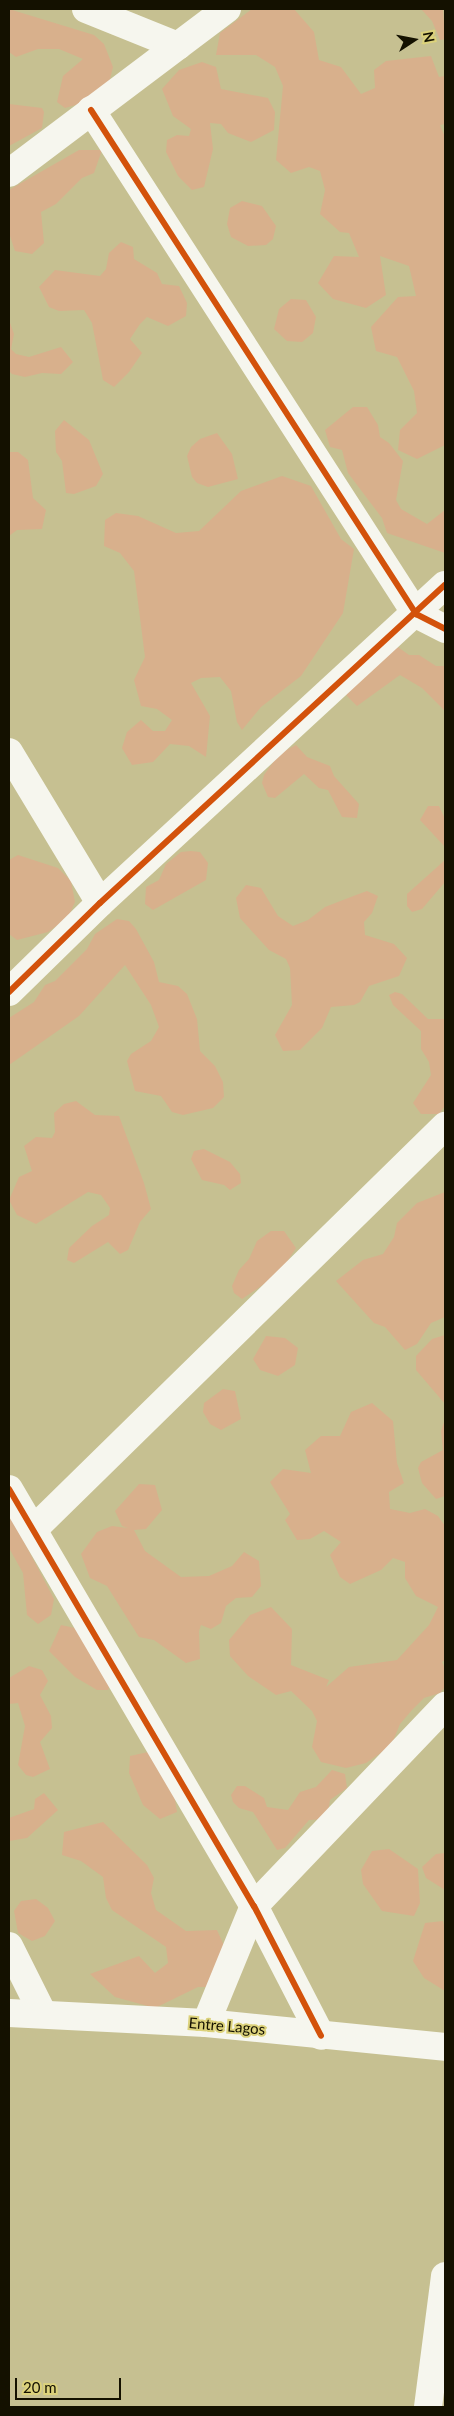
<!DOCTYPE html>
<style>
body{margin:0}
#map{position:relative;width:454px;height:2416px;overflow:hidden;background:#c6c091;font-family:Lato,sans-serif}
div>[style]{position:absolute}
.green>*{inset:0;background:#d8b08c}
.minor>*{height:28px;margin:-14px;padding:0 14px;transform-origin:14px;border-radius:14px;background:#f6f6ee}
.cycleway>*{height:6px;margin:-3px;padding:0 3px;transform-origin:3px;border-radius:3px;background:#d3520b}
span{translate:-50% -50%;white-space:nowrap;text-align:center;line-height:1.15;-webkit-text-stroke:4px #dcd27b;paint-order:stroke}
.street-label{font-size:15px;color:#141100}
.frame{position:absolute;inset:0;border:10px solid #141100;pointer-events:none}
.north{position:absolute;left:389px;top:15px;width:50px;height:50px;-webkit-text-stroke:4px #dcd27b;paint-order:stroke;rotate:79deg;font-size:14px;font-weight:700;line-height:20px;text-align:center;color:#141100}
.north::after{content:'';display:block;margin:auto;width:18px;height:22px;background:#141100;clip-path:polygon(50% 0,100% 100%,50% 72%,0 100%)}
.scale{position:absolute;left:15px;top:2378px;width:106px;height:22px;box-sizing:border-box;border:2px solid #141100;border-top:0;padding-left:6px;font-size:15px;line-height:18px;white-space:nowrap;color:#141100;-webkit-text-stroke:4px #dcd27b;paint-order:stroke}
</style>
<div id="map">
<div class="green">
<i style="clip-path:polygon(9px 9px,94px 35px,104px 44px,113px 67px,109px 83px,79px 104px,65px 108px,57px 102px,63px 76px,83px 59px,59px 49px,38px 49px,16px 57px,9px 52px)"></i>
<i style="clip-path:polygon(252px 9px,294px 9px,314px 32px,319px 60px,341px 67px,361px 94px,375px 88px,374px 70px,386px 61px,431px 56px,439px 77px,445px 76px,445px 124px,440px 125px,445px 137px,445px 445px,417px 459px,398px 450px,400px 430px,417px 413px,414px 391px,397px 357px,376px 351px,371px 327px,398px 297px,416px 296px,409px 266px,380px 256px,386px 295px,366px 308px,333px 299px,318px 283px,334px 256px,359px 257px,349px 233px,340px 232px,320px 214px,325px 190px,320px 171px,309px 167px,291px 173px,276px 160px,283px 86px,275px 67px,256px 55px,216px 55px,220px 33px)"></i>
<i style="clip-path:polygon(421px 9px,443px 9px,445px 39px,440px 40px,432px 21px)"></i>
<i style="clip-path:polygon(202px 62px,216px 67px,221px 89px,268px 98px,275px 112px,274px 130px,251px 142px,228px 133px,221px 124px,210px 123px,213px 149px,204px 187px,192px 190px,178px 176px,166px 152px,167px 140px,177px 135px,189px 136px,191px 129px,173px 116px,162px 89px,179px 70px)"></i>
<i style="clip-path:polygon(9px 104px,42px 108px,44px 112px,42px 128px,9px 146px)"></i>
<i style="clip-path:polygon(79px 150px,102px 150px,94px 173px,82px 178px,56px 204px,41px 212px,44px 243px,32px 254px,15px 251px,9px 233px,9px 190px)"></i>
<i style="clip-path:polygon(242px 201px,262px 206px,276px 226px,273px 239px,266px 245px,248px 246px,231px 237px,227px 224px,230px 208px)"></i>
<i style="clip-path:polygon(121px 242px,133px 247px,134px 259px,157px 273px,162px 284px,179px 286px,187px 303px,186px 316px,168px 326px,147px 317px,140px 324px,130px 339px,142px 353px,129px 372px,114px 387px,103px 380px,92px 323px,84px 310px,59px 311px,49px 307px,39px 287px,55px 270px,100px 276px,106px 269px,109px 253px)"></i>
<i style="clip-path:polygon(291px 299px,306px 300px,316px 317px,313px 333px,302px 342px,287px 341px,274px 329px,279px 309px)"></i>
<i style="clip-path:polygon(9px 320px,14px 334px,11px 349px,16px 354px,29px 357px,61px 347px,73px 362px,61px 374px,42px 373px,25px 377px,12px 374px,9px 371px)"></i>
<i style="clip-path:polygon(353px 407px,367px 407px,378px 425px,380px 437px,389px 443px,403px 461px,396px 500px,401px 509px,427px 524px,445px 510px,445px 553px,387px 533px,382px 518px,348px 473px,342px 450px,330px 447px,325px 430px)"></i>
<i style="clip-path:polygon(64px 420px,89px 440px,103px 474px,96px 486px,74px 494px,66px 493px,62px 461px,56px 452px,55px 431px)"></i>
<i style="clip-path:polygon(217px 433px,232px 454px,238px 479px,208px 487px,197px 483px,192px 477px,187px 456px,191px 447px,200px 439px)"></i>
<i style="clip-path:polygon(9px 452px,18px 452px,28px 460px,33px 498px,46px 510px,42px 529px,17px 530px,9px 536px)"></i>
<i style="clip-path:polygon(282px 476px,311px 486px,341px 539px,354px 549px,343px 613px,301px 676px,261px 707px,242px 730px,237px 722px,231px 691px,220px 677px,201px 678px,191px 683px,210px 716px,206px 757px,189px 746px,170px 744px,153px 762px,132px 765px,122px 748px,127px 732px,141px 720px,153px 731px,165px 731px,172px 720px,157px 709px,141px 706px,134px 680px,145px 657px,134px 571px,120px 553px,104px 546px,105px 520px,116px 513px,138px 516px,176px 533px,199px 531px,241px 491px)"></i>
<i style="clip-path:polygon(391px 642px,409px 655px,419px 655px,436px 666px,445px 666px,445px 711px,422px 688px,400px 675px,357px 706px,347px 696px,340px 674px)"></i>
<i style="clip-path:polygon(296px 745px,307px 757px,330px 766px,334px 776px,359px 804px,357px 818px,342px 817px,328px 790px,319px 788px,304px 774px,275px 798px,268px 797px,262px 783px,264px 775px,279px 754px)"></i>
<i style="clip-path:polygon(428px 806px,439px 806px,445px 819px,445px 847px,420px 820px)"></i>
<i style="clip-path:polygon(191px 851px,200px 852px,208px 863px,206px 880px,153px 910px,145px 904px,146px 887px,159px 880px,166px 864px,181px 852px)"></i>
<i style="clip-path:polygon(18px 855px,58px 868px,71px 881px,75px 902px,68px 918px,48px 932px,17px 940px,9px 934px,9px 860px)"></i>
<i style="clip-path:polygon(445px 860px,445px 882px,422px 909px,412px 912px,407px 906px,407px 894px)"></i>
<i style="clip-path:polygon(246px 885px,261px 888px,278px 916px,293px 926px,308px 920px,325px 907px,356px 895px,367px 891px,378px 896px,372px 913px,364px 922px,365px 935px,394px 944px,407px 958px,399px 976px,369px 986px,360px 1002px,354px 1005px,331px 1007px,322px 1028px,300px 1050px,283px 1051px,275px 1035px,292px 1005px,290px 968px,286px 959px,269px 950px,240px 918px,236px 898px)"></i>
<i style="clip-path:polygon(117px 919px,129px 921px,136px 929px,154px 962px,159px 982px,178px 986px,187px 994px,197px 1019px,200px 1051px,215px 1066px,223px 1082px,224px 1097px,213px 1108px,183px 1115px,172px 1112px,161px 1096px,135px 1091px,127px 1061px,131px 1054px,151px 1041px,159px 1027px,151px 1005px,125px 965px,79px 1016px,9px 1065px,9px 1018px,34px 1002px,45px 985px,55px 981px,87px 949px,95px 934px)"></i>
<i style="clip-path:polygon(395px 992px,402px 994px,428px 1019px,445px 1019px,445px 1106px,439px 1114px,421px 1114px,413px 1103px,431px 1075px,429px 1062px,421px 1049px,421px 1031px,393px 1005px,389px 995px)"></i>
<i style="clip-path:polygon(76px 1101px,95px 1115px,119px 1116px,144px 1183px,151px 1209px,140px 1222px,128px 1250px,120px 1254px,108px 1242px,74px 1263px,67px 1260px,69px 1248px,92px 1226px,109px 1215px,110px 1208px,101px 1195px,88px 1192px,36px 1224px,17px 1215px,9px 1200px,19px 1177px,32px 1171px,24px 1146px,36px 1137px,52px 1138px,55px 1132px,54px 1113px,64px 1104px)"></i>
<i style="clip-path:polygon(204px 1149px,230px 1162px,240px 1174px,241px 1183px,230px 1190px,224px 1185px,202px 1180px,191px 1159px,194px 1151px)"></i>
<i style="clip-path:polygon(445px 1192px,445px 1317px,431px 1323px,417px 1344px,405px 1350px,385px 1327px,374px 1323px,336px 1281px,363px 1260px,383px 1254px,394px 1237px,397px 1223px,417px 1203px)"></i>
<i style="clip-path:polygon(271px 1231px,284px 1231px,296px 1248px,279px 1274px,242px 1299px,234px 1293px,232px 1286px,239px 1270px,249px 1259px,257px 1241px)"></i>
<i style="clip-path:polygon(445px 1335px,445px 1404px,416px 1370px,416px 1356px,432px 1339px)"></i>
<i style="clip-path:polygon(266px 1336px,285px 1338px,298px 1348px,295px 1365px,278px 1376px,260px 1370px,253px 1359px)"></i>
<i style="clip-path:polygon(223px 1389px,235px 1391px,241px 1419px,221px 1430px,210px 1424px,203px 1412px,204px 1403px)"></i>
<i style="clip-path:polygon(372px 1403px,393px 1421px,397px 1463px,404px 1483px,389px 1492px,390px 1509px,410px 1513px,425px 1509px,438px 1516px,445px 1526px,445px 1660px,442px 1662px,445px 1669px,445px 1687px,440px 1693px,424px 1698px,412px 1710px,400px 1724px,391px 1746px,366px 1763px,346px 1768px,321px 1762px,312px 1747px,317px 1721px,312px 1711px,291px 1691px,276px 1695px,248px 1676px,230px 1656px,229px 1640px,250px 1615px,271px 1607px,292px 1629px,291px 1665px,329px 1680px,326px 1687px,349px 1667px,397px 1660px,429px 1625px,438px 1607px,416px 1596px,405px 1578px,405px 1562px,393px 1558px,381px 1570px,350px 1584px,340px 1577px,330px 1555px,341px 1542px,324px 1531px,310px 1539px,297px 1540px,285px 1520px,290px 1514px,270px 1482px,283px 1469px,311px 1473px,305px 1450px,321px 1436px,340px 1436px,351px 1412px)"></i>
<i style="clip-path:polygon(445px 1419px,445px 1496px,436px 1499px,422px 1483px,418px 1468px,421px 1462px,443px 1450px,441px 1431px)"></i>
<i style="clip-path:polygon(139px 1484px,155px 1485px,162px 1510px,146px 1529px,134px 1530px,145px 1551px,181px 1577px,209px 1576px,232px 1566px,244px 1552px,259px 1561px,261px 1586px,252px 1597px,236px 1598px,226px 1606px,221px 1623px,211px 1629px,201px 1625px,199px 1631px,200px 1659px,186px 1663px,154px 1640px,139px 1637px,107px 1586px,90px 1578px,81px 1554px,97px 1532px,112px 1526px,128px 1528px,122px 1526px,115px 1511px)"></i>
<i style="clip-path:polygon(9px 1513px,54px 1599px,51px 1615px,38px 1624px,27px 1615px,23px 1573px,9px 1548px)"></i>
<i style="clip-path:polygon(61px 1625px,75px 1628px,121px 1661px,108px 1690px,97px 1690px,75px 1677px,49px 1651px)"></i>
<i style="clip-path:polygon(29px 1666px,42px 1670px,48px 1681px,40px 1695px,51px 1716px,52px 1728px,40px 1742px,50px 1769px,33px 1777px,26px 1775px,18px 1765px,25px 1726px,18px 1703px,9px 1704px,9px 1678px)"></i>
<i style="clip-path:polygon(148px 1752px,172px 1782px,177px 1812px,160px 1819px,143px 1805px,129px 1773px,130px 1756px)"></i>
<i style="clip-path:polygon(332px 1770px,345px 1774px,347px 1788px,330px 1800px,327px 1819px,309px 1820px,285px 1848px,277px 1850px,253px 1812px,239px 1808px,233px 1802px,231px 1795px,237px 1786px,245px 1786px,264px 1798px,267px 1807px,288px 1810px,300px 1792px,316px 1787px)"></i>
<i style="clip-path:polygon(44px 1793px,58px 1810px,27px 1838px,9px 1841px,9px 1818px,34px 1809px,35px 1799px)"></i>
<i style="clip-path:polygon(103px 1822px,147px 1865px,154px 1878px,151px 1893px,156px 1910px,186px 1931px,217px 1930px,226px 1950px,215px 1987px,198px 1987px,155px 2008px,115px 1997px,90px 1974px,139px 1956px,155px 1973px,168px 1963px,166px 1947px,112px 1910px,106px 1898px,103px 1877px,81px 1861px,62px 1855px,64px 1832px)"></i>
<i style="clip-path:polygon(389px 1849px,418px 1869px,420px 1903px,414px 1916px,382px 1911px,363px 1884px,361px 1870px,372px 1851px)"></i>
<i style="clip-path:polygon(445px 1853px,445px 1890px,426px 1878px,422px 1867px,436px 1854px)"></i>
<i style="clip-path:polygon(36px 1899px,48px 1908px,55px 1921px,45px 1936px,32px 1941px,18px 1933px,14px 1911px,21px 1901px)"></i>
<i style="clip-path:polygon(443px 1921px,445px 1930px,445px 1991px,424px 1978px,413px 1961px,425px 1923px)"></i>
</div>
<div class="minor">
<i style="left:86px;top:9px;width:99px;rotate:21.9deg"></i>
<i style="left:91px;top:110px;width:600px;rotate:57.18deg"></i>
<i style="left:416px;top:614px;width:33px;rotate:27deg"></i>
<i style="left:9px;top:173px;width:273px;rotate:-37deg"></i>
<i style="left:9px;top:752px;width:176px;rotate:58.9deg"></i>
<i style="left:9px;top:992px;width:127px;rotate:-44.4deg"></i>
<i style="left:100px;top:903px;width:469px;rotate:-42.7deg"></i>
<i style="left:9px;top:1489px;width:484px;rotate:59.6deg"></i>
<i style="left:254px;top:1906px;width:146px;rotate:62.7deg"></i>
<i style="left:34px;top:1529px;width:576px;rotate:-44.44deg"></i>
<i style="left:9px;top:1946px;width:76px;rotate:63.4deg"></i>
<i style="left:9px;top:2013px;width:197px;rotate:2.9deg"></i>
<i style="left:206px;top:2023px;width:240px;rotate:5.7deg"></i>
<i style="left:206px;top:2023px;width:126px;rotate:-67.7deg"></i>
<i style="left:254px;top:1906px;width:277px;rotate:-46.3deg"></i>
<i style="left:428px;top:2407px;width:132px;rotate:-82.6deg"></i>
</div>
<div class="cycleway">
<i style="left:91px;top:110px;width:600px;rotate:57.18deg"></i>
<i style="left:416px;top:614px;width:33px;rotate:27deg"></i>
<i style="left:9px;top:992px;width:127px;rotate:-44.4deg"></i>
<i style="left:100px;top:903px;width:469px;rotate:-42.7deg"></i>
<i style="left:9px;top:1489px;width:484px;rotate:59.6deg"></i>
<i style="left:254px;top:1906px;width:146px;rotate:62.7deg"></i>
</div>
<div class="street-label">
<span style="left:227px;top:2026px;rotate:5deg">Entre Lagos</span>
</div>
<div class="frame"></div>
<div class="north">N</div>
<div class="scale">20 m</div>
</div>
